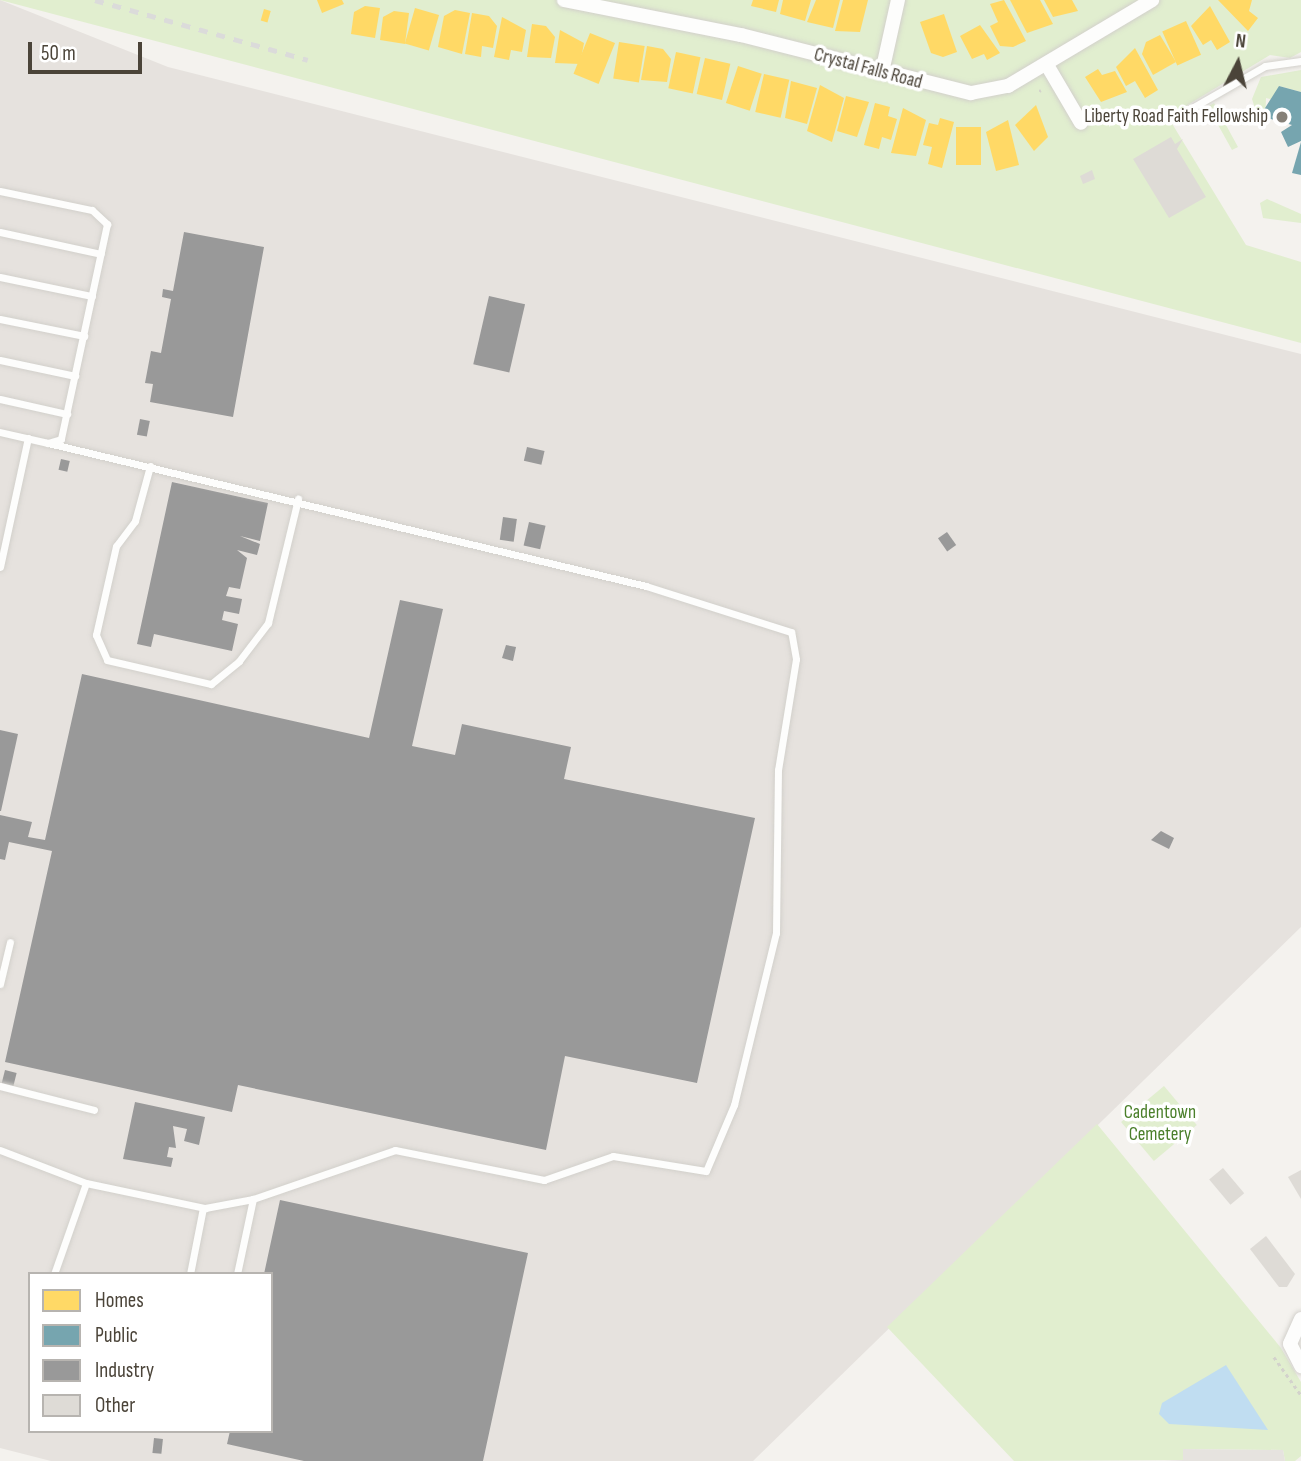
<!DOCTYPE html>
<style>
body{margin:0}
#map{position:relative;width:1301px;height:1461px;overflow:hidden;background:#f4f2ee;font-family:"Sofia Sans Condensed",sans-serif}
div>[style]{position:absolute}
.industrial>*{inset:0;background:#e6e2de}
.green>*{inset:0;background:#e1eecf;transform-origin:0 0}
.parking>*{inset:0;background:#e6e3df}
.water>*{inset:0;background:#c0ddf1}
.homes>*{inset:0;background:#ffd966;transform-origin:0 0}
.public>*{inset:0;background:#76a5af}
.industry>*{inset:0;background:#999;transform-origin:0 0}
.building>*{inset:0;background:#dedbd6;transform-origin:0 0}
.path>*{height:2.5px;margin-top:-1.25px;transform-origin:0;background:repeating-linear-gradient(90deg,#d3d2cc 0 3.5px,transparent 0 7px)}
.roads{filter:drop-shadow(0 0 2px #d2d0cb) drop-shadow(0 0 2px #d2d0cb)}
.lane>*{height:7px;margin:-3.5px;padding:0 3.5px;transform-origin:3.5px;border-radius:3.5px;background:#fdfdfc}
.street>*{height:14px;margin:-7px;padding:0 7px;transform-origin:7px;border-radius:7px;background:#fdfdfc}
.rail>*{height:4.5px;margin-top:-2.25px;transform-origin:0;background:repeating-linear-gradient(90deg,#dbdbda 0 9px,transparent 0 18px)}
.dots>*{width:19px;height:19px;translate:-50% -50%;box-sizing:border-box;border:4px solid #fff;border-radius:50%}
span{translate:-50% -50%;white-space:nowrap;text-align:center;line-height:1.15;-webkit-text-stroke:7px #fff;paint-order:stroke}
.street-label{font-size:19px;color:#4b4439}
.poi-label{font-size:19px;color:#4b4439}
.right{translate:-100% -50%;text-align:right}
.park-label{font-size:19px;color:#4a7f2a}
.legend{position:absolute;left:28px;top:1272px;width:245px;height:161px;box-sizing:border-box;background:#fff;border:2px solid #b7b4b0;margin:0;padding:9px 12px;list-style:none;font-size:21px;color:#4b4439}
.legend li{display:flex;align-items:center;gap:14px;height:35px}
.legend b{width:35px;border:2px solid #b7b4b0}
.north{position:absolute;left:1203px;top:28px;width:70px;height:70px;-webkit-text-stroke:5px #fff;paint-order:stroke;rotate:7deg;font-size:19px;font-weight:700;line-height:28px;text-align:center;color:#4b4439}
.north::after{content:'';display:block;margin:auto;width:24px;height:32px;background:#4b4439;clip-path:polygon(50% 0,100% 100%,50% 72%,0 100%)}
.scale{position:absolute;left:28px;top:42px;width:114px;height:32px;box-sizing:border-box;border:4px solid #4b4439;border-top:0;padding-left:9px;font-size:21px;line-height:24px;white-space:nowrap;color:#4b4439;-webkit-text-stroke:5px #fff;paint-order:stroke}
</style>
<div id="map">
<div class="industrial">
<i style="clip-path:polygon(evenodd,0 0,168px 67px,1301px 354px,1301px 927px,753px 1461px,51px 1461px,0 1448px,0 0,30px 1274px,271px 1274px,271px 1431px,30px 1431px,30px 1274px)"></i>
</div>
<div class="green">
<i style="clip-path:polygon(0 0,1301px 0,1301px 52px,1290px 58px,1270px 55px,1168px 117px,1246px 245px,1301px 262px,1301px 343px)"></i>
<i style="clip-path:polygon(1301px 70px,1301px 92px,1279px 86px,1274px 100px,1266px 98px,1265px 123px,1258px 118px,1252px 99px,1261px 77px)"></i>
<i style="clip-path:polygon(1214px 103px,1238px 147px,1232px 150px,1212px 114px,1204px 118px,1198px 112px)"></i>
<i style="clip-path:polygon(1267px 199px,1301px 214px,1301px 223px,1263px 218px,1260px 203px)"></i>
<i style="left:1164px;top:1086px;width:51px;height:56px;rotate:50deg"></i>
<i style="clip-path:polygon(1097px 1124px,1281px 1348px,1301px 1382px,1301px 1456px,1295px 1461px,1285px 1461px,1283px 1450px,1184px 1449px,1183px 1460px,1014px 1461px,887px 1327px)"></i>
</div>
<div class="parking">
<i style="clip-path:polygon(1183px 1449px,1283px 1450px,1285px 1461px,1164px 1461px,1183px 1460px)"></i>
</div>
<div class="water">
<i style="clip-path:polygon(1226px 1365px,1268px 1430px,1169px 1424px,1159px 1414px,1162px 1403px)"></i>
</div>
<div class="homes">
<i style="clip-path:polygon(317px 0,342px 0,344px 4px,322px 13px)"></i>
<i style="clip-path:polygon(753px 0,779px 0,776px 12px,751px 6px)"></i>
<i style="clip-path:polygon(783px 0,811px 0,805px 21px,780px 14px)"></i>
<i style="clip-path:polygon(816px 0,840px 0,833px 28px,807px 22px)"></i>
<i style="clip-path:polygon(843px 0,868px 0,860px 32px,835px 31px)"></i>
<i style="clip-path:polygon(1004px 0,1026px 41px,1013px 47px,1000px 46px,990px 26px,998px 22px,990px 4px)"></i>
<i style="clip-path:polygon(1010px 0,1040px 0,1053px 24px,1027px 33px)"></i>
<i style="clip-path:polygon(1044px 0,1072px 0,1078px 11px,1053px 17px)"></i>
<i style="clip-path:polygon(1218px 0,1252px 0,1249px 11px,1258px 18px,1248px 31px)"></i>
<i style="clip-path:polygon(365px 6px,380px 8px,375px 38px,351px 34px,354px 12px)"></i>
<i style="clip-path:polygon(1210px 6px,1230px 42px,1217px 50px,1211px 40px,1203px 45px,1191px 26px)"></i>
<i style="left:415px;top:8px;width:25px;height:37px;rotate:16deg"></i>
<i style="left:264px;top:9px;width:7px;height:12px;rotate:16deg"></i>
<i style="clip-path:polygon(455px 10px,470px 13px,462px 54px,438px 47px,444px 16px)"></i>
<i style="clip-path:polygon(394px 11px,409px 13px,405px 44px,380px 40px,383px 17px)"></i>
<i style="clip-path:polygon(472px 13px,489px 16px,497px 26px,493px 48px,482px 46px,481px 57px,465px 54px)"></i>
<i style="clip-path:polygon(944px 14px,957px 52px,943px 57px,931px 53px,920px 22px)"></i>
<i style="clip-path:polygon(502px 17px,526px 30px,522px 52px,511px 50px,509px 60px,494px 57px)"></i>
<i style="left:1186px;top:21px;width:37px;height:26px;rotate:66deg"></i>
<i style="clip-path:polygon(532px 24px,546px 26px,555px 37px,551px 58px,527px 57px)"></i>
<i style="clip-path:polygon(980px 25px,1000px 53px,987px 60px,984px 54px,972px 59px,960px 36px)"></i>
<i style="clip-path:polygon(560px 30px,584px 43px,580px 64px,555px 63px)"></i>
<i style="left:590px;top:33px;width:27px;height:44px;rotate:22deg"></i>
<i style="clip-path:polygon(1160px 35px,1176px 62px,1153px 75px,1142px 54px,1146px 42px)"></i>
<i style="left:619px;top:42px;width:26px;height:37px;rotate:9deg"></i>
<i style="clip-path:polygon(647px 46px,663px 49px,671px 59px,667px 82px,641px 80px)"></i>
<i style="clip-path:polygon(1135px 48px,1158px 90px,1145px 98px,1135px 81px,1126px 86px,1116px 67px)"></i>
<i style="left:676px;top:52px;width:25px;height:37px;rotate:12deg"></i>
<i style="left:705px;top:58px;width:26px;height:37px;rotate:13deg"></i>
<i style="left:738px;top:66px;width:25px;height:39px;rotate:18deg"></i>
<i style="clip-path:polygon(1098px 69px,1102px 75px,1115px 71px,1127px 92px,1101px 102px,1085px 77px)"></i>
<i style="left:764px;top:74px;width:26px;height:39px;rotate:13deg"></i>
<i style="clip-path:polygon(791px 81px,817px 88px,807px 124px,785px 118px)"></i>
<i style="clip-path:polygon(820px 85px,844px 98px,832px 142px,807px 131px)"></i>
<i style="clip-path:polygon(846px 96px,869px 102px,857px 137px,837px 131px)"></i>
<i style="clip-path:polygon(875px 103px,890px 107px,888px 116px,897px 119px,891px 140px,882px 137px,879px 149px,864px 145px)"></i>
<i style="clip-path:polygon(1036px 105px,1048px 137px,1034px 151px,1015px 125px)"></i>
<i style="clip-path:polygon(903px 108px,926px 120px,916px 156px,891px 153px)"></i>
<i style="clip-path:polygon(940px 118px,954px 122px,942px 168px,928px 164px,932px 147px,923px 145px,929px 123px,938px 125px)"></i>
<i style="clip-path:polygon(1008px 120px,1019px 165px,996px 171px,986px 132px)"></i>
<i style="left:981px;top:127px;width:38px;height:25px;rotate:90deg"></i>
</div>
<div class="public">
<i style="clip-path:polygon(1279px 86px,1301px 92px,1301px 141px,1288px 147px,1281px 132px,1292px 125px,1260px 116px)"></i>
<i style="clip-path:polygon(1301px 142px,1301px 175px,1292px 173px)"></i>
</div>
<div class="industry">
<i style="clip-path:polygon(184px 232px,264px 247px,233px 417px,150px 402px,153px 384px,145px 383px,151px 351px,161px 353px,171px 299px,162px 297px,163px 289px,173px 291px)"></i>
<i style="left:489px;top:296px;width:37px;height:70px;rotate:13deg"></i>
<i style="left:140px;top:419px;width:10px;height:16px;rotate:11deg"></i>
<i style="left:527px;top:447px;width:18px;height:14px;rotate:13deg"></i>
<i style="left:61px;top:459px;width:9px;height:11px;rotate:13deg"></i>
<i style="clip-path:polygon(172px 482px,268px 503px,260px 541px,240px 536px,260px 544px,257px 555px,237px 550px,247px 558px,240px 589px,229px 587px,226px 596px,242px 599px,239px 614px,224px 611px,222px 620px,238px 624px,232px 651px,154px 634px,151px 647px,137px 644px)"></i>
<i style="left:503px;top:517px;width:14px;height:23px;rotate:8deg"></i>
<i style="left:529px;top:522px;width:17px;height:24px;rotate:13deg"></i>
<i style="left:947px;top:532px;width:16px;height:11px;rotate:55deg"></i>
<i style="clip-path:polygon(400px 600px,443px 609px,412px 746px,455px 755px,462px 724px,571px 747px,564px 779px,755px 818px,697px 1083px,565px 1056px,546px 1150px,238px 1085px,232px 1112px,5px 1062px,52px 851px,9px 842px,5px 860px,0 859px,0 815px,32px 822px,28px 837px,45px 840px,82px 674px,369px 738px)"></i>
<i style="clip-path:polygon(506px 645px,516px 647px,513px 661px,502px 658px)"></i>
<i style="clip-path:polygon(0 730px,18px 734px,1px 811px,0 811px)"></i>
<i style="clip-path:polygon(1161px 831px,1174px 838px,1169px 849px,1151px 840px)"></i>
<i style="left:5px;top:1070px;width:12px;height:15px;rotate:14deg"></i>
<i style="clip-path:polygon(135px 1102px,205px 1117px,199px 1145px,184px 1141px,187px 1129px,173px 1126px,176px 1148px,169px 1147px,167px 1157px,173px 1158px,171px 1167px,123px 1159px)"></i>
<i style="clip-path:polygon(280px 1200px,528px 1253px,483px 1461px,304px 1461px,227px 1444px,230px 1431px,271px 1431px,271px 1274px,264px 1274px)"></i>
<i style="left:154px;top:1438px;width:9px;height:15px;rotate:6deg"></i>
</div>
<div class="building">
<i style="clip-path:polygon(1171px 137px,1175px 144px,1183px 139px,1177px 149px,1206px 197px,1169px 218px,1133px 159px)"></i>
<i style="clip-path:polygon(1092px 170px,1095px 179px,1083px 184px,1080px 176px)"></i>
<i style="left:1223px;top:1168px;width:33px;height:18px;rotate:50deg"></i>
<i style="clip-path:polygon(1301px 1170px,1301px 1199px,1288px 1177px)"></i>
<i style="clip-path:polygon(1266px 1236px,1295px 1274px,1287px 1287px,1279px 1287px,1250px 1249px)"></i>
</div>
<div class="path">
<i style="left:1039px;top:91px;width:2px;rotate:-27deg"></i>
<i style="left:1274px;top:1357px;width:47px;rotate:54.6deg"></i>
</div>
<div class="roads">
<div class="lane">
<i style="left:1190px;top:109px;width:86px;rotate:-29.8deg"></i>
<i style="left:1265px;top:66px;width:36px;rotate:-8deg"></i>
<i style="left:0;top:191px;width:94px;rotate:11.7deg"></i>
<i style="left:92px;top:210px;width:21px;rotate:43deg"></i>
<i style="left:107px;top:224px;width:220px;rotate:102.1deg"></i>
<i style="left:61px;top:439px;width:14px;rotate:163deg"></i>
<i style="left:48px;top:443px;width:49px;rotate:-167.1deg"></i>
<i style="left:0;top:232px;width:103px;rotate:12.3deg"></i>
<i style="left:0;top:277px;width:94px;rotate:11.7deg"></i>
<i style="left:0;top:319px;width:86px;rotate:11.4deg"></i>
<i style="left:0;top:360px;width:77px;rotate:12deg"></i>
<i style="left:0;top:399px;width:69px;rotate:12.6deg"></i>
<i style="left:150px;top:466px;width:57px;rotate:105.3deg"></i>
<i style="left:135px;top:521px;width:31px;rotate:127deg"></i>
<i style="left:116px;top:546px;width:91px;rotate:102.7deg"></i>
<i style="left:96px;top:635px;width:27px;rotate:66deg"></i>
<i style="left:107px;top:660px;width:107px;rotate:13deg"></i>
<i style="left:211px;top:684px;width:36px;rotate:-39deg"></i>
<i style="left:239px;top:661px;width:48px;rotate:-52.7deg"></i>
<i style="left:268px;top:623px;width:128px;rotate:-76.4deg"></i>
<i style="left:0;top:567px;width:132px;rotate:-77.8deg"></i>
<i style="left:0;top:984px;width:43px;rotate:-76.6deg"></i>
<i style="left:0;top:1086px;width:97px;rotate:14.3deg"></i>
<i style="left:0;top:1150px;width:92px;rotate:21deg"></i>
<i style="left:86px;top:1183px;width:122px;rotate:11.9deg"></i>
<i style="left:205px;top:1208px;width:49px;rotate:-10.6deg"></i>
<i style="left:253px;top:1199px;width:150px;rotate:-19deg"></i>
<i style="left:395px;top:1150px;width:152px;rotate:11.4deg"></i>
<i style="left:544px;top:1180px;width:73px;rotate:-19.2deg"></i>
<i style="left:613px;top:1156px;width:94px;rotate:9.2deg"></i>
<i style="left:706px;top:1171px;width:72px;rotate:-67deg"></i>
<i style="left:734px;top:1105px;width:177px;rotate:-76.3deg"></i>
<i style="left:776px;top:933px;width:163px;rotate:-89.3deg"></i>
<i style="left:778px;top:770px;width:112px;rotate:-80.8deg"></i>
<i style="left:796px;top:659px;width:27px;rotate:-100deg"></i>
<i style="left:791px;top:632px;width:152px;rotate:-162.4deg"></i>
<i style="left:646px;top:586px;width:615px;rotate:-166.55deg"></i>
<i style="left:54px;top:1274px;width:96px;rotate:-70.6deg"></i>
<i style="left:190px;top:1274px;width:67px;rotate:-78.9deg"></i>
<i style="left:237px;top:1274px;width:77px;rotate:-78deg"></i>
</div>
<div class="street">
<i style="left:564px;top:0;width:180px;rotate:11.2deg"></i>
<i style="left:741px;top:35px;width:237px;rotate:14.2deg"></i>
<i style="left:971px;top:93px;width:38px;rotate:-11deg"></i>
<i style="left:1008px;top:86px;width:168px;rotate:-30.8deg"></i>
<i style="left:1047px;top:65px;width:67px;rotate:59.6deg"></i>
<i style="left:882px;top:72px;width:74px;rotate:-77.5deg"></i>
<i style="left:1301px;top:1319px;width:27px;rotate:114deg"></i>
<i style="left:1290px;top:1344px;width:25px;rotate:63deg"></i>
</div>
</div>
<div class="rail">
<i style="left:95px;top:0;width:221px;rotate:15.7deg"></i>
</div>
<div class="dots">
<i style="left:1282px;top:117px;background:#868178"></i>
</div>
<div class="street-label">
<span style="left:868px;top:69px;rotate:15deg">Crystal Falls Road</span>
</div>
<div class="poi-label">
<span class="right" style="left:1268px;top:117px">Liberty Road Faith Fellowship</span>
</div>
<div class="park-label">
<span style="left:1160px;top:1124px">Cadentown<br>Cemetery</span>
</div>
<ul class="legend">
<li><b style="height:19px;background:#ffd966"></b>Homes</li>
<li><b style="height:19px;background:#76a5af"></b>Public</li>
<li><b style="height:19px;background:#999"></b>Industry</li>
<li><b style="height:19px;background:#dedbd6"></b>Other</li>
</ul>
<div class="north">N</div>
<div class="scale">50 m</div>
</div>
